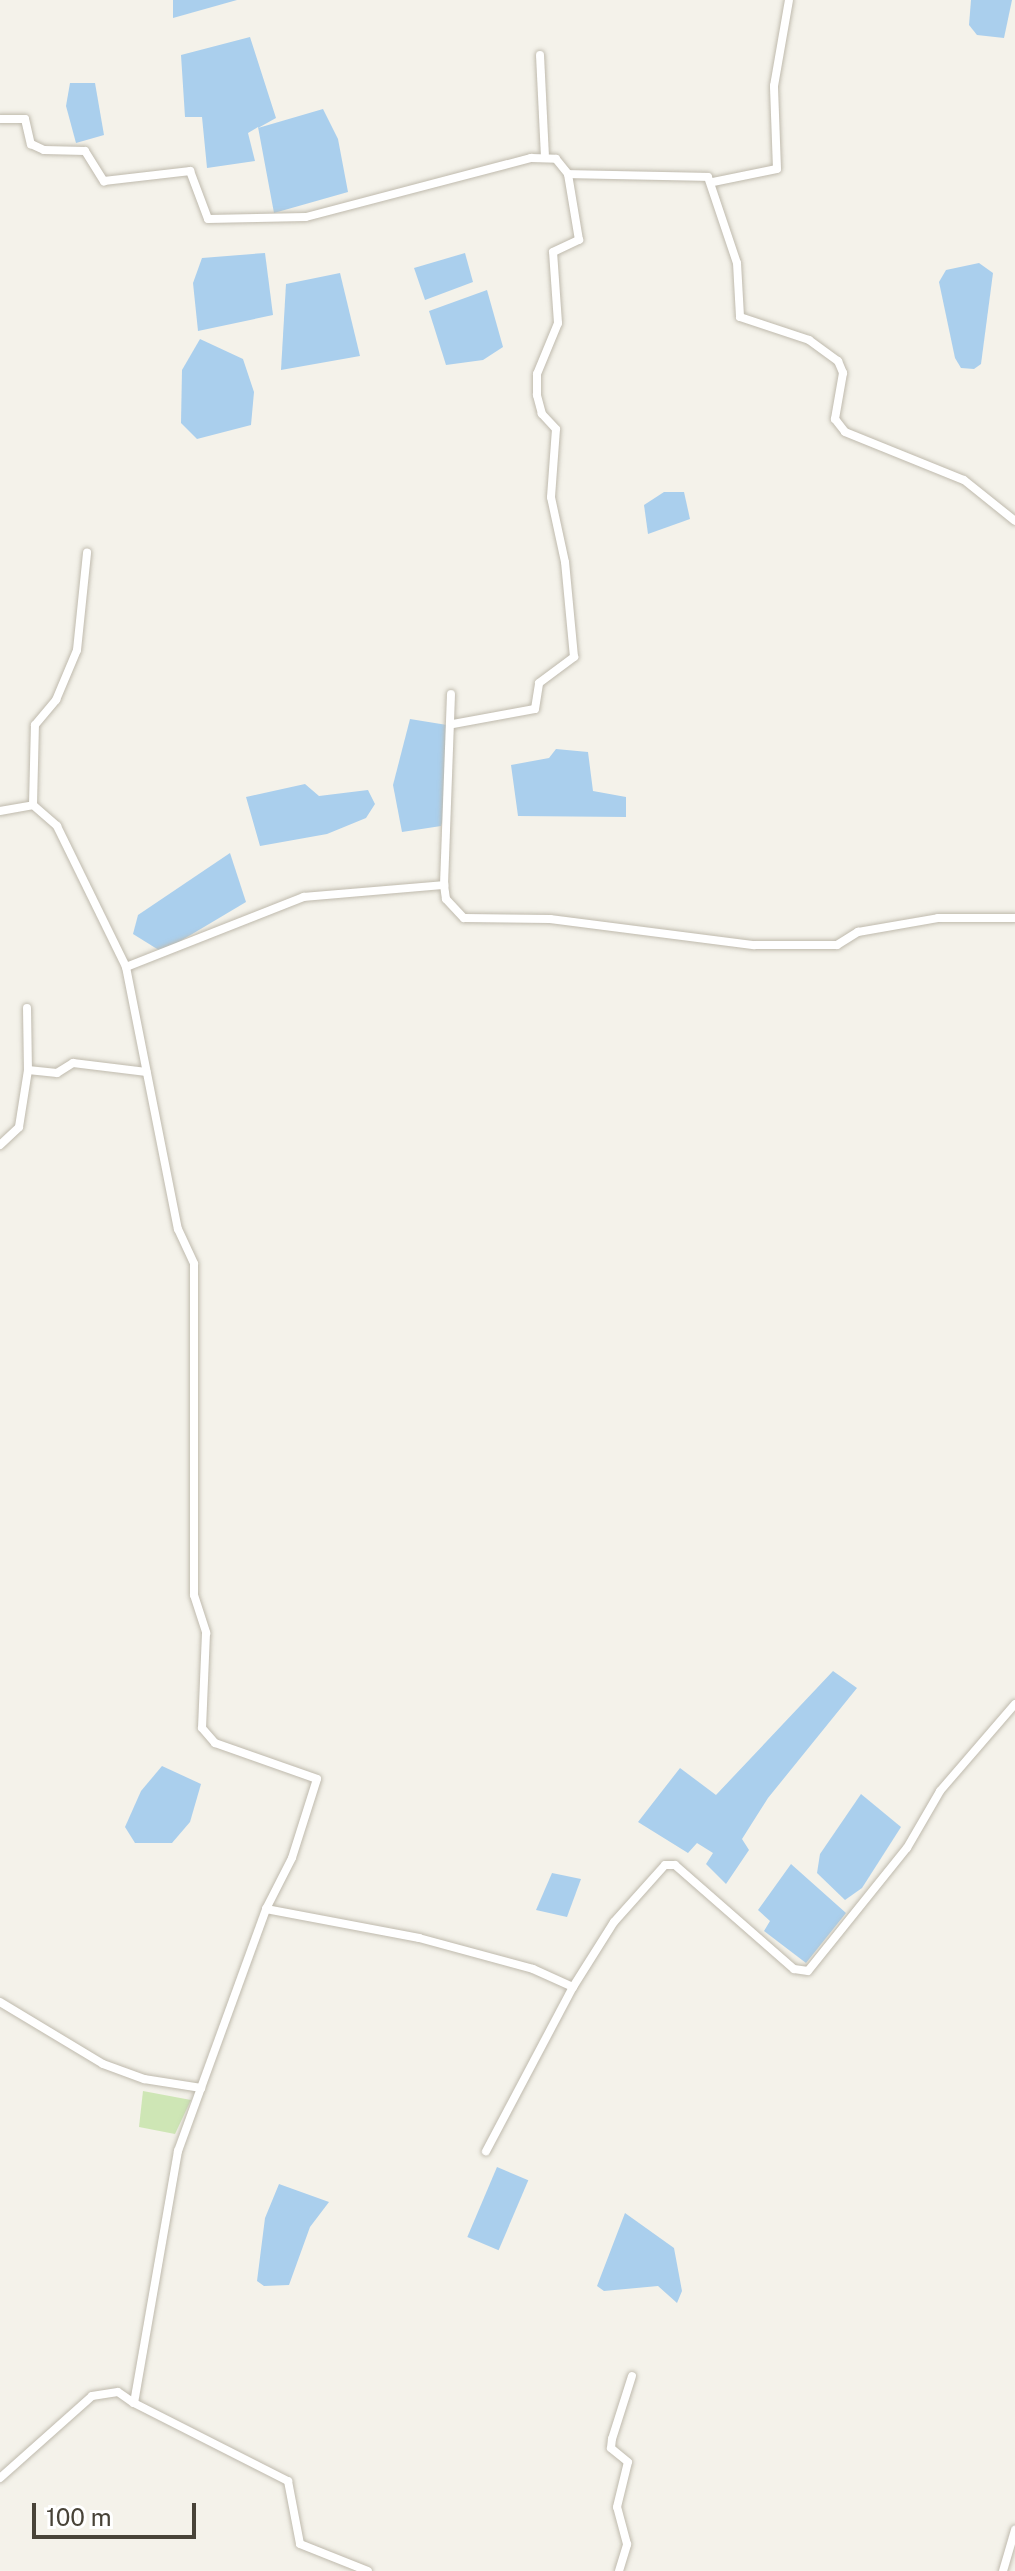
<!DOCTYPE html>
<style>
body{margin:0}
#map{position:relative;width:1015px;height:2571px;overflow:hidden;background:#f4f2ea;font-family:"Public Sans",sans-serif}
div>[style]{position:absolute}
.green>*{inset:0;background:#cee6b5}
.water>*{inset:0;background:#aacfed;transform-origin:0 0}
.roads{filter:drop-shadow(0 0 2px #bfbaad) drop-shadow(0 0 2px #bfbaad)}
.minor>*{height:8px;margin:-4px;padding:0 4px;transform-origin:4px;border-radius:4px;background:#fff}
span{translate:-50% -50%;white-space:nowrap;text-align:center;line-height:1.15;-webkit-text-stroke:6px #fff;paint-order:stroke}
.scale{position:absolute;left:32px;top:2503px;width:164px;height:36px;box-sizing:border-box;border:4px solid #484338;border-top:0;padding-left:10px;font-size:24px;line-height:28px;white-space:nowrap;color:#484338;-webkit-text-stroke:6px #fff;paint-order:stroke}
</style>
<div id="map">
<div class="green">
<i style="clip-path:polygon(143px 2091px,191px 2100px,175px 2134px,139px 2127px)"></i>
</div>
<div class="water">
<i style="clip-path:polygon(173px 0,237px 0,173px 18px)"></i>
<i style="clip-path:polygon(971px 0,1012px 0,1004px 38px,977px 35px,969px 25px)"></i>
<i style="clip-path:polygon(250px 37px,276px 118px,258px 128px,323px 109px,338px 139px,348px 192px,274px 213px,258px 127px,248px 133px,255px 161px,207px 168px,202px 117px,185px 117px,181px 55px)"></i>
<i style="clip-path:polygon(70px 83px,95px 83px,104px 135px,76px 143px,66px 106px)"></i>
<i style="clip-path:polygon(265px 253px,273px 315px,198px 331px,193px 283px,202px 258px)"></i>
<i style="clip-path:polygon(465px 253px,473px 282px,425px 300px,414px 268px)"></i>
<i style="clip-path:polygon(979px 263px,993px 273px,981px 364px,974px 369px,961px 368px,955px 358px,939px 282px,946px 270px)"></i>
<i style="clip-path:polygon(340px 273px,360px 356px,281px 370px,286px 284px)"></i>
<i style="clip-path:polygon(487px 290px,503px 347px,483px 360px,446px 365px,429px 311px)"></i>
<i style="clip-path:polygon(200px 339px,243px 359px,254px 392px,251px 425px,197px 439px,181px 423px,182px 370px)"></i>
<i style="clip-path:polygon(664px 492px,684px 492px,690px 519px,648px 534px,644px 505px)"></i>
<i style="clip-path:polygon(410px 719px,447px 725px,443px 820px,441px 826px,402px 832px,393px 785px)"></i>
<i style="clip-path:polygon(556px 749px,588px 752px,593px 791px,626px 797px,626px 817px,518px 816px,511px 765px,549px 758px)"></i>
<i style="clip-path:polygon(305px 784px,319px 796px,368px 790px,375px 804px,366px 818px,327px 834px,260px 846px,246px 797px)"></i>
<i style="clip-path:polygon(230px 853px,246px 902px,162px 952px,133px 934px,138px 915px)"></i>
<i style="clip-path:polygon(833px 1671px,857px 1688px,768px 1798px,742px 1839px,749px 1850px,726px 1884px,706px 1864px,713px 1853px,697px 1843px,688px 1853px,638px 1822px,680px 1768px,716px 1795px)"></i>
<i style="clip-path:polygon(162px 1766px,201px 1784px,190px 1822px,172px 1843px,135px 1843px,125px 1827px,141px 1791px)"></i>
<i style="clip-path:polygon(861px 1794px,901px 1827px,862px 1888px,845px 1900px,817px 1873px,820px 1854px)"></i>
<i style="clip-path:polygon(791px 1864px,846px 1913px,806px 1963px,764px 1931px,770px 1921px,758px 1910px)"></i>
<i style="clip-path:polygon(552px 1873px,581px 1879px,567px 1917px,536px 1910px)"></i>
<i style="left:497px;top:2167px;width:34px;height:76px;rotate:23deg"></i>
<i style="clip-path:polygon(279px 2184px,329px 2202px,310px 2227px,289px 2285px,264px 2286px,257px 2281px,265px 2218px)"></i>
<i style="clip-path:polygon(625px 2213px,674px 2248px,682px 2291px,677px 2303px,658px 2286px,604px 2291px,597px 2286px)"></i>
</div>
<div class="roads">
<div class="minor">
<i style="left:540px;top:55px;width:103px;rotate:87.2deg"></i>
<i style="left:0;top:119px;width:25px"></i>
<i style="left:25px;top:119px;width:26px;rotate:77deg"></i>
<i style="left:31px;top:144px;width:14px;rotate:25deg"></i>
<i style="left:44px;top:150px;width:41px;rotate:1.4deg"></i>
<i style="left:85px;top:151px;width:36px;rotate:58deg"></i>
<i style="left:104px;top:181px;width:87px;rotate:-6.6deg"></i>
<i style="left:190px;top:171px;width:51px;rotate:69.4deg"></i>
<i style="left:208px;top:219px;width:98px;rotate:-1.2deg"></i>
<i style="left:306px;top:217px;width:233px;rotate:-14.7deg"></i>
<i style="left:531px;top:158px;width:25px;rotate:2deg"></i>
<i style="left:556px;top:159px;width:19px;rotate:51deg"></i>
<i style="left:568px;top:174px;width:140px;rotate:1.2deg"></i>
<i style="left:708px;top:177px;width:91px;rotate:71.4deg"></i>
<i style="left:737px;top:263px;width:54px;rotate:86.8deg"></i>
<i style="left:740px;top:317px;width:73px;rotate:18.4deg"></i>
<i style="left:809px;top:340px;width:36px;rotate:36deg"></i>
<i style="left:838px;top:361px;width:13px;rotate:67deg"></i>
<i style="left:843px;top:373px;width:47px;rotate:99.9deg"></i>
<i style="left:835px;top:419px;width:16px;rotate:52deg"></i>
<i style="left:845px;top:432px;width:128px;rotate:22deg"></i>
<i style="left:964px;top:480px;width:65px;rotate:38.8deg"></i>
<i style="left:713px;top:182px;width:65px;rotate:-11.5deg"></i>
<i style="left:777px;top:169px;width:83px;rotate:-92.1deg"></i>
<i style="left:774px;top:86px;width:87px;rotate:-80.1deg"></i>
<i style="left:453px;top:724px;width:83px;rotate:-10.4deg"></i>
<i style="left:535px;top:709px;width:26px;rotate:-81deg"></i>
<i style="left:539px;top:683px;width:44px;rotate:-36.6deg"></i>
<i style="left:574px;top:657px;width:95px;rotate:-95.4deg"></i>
<i style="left:565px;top:562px;width:66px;rotate:-102.2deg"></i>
<i style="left:551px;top:497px;width:68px;rotate:-85.8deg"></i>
<i style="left:556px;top:429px;width:21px;rotate:-133deg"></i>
<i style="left:542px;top:414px;width:20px;rotate:-105deg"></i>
<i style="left:537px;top:395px;width:21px;rotate:-90deg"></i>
<i style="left:537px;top:374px;width:55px;rotate:-67.6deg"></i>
<i style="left:558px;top:323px;width:71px;rotate:-94deg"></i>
<i style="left:553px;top:252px;width:29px;rotate:-25deg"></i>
<i style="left:579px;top:240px;width:67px;rotate:-99.5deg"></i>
<i style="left:33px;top:805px;width:80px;rotate:-88.6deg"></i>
<i style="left:35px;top:725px;width:33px;rotate:-50deg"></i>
<i style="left:56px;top:700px;width:54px;rotate:-67.2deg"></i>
<i style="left:77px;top:650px;width:98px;rotate:-84.1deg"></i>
<i style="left:0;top:811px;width:34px;rotate:-10deg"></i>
<i style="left:33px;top:805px;width:32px;rotate:41deg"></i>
<i style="left:57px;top:826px;width:157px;rotate:63.9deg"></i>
<i style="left:126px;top:967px;width:267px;rotate:78.8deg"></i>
<i style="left:178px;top:1229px;width:38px;rotate:65deg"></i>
<i style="left:194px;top:1264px;width:331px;rotate:90deg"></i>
<i style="left:194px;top:1595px;width:40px;rotate:72deg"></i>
<i style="left:206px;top:1633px;width:95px;rotate:92.4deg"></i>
<i style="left:202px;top:1728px;width:20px;rotate:49deg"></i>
<i style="left:215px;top:1743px;width:108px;rotate:19.4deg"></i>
<i style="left:317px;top:1779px;width:83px;rotate:107.6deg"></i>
<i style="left:292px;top:1858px;width:57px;rotate:117deg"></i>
<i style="left:444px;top:885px;width:14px;rotate:82deg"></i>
<i style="left:446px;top:899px;width:26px;rotate:47deg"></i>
<i style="left:464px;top:918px;width:86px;rotate:0.7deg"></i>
<i style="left:550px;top:919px;width:206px;rotate:7.3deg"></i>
<i style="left:754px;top:945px;width:83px"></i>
<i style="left:837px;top:945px;width:25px;rotate:-32deg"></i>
<i style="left:858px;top:932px;width:81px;rotate:-9.9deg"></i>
<i style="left:938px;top:918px;width:77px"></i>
<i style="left:126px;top:967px;width:191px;rotate:-21.5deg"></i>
<i style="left:304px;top:897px;width:141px;rotate:-4.9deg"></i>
<i style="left:444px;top:885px;width:191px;rotate:-87.9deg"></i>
<i style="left:27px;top:1008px;width:62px;rotate:89.1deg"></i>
<i style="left:0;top:1145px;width:26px;rotate:-43deg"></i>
<i style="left:19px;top:1127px;width:58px;rotate:-81deg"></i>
<i style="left:28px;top:1070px;width:29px;rotate:6deg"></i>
<i style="left:57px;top:1073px;width:19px;rotate:-32deg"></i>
<i style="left:73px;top:1063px;width:74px;rotate:7deg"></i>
<i style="left:573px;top:1987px;width:77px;rotate:-57.8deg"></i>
<i style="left:614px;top:1922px;width:76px;rotate:-48.2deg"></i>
<i style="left:665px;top:1865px;width:10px"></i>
<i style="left:675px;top:1865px;width:158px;rotate:41.2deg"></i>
<i style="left:794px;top:1969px;width:14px;rotate:8deg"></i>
<i style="left:808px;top:1971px;width:158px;rotate:-51.2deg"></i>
<i style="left:907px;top:1848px;width:66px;rotate:-59.9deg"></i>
<i style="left:940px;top:1791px;width:115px;rotate:-49.2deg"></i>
<i style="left:0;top:2002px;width:120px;rotate:31deg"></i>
<i style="left:103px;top:2064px;width:44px;rotate:20.1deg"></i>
<i style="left:144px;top:2079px;width:58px;rotate:9deg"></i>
<i style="left:134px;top:2403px;width:173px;rotate:26.9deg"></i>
<i style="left:288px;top:2481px;width:64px;rotate:79.2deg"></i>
<i style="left:300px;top:2544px;width:73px;rotate:21.7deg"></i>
<i style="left:0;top:2478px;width:123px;rotate:-41.7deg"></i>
<i style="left:92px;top:2396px;width:26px;rotate:-9deg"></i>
<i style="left:118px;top:2392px;width:19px;rotate:35deg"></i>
<i style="left:134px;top:2403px;width:256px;rotate:-80.1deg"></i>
<i style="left:178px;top:2151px;width:258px;rotate:-70deg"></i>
<i style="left:266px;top:1909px;width:156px;rotate:10.7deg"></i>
<i style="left:419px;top:1938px;width:118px;rotate:15.2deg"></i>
<i style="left:533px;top:1969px;width:44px;rotate:24.2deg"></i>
<i style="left:573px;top:1987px;width:186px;rotate:117.9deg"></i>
<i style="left:619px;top:2571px;width:28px;rotate:-73deg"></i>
<i style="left:627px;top:2544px;width:38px;rotate:-105deg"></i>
<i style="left:617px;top:2507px;width:46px;rotate:-76.3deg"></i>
<i style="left:628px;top:2462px;width:22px;rotate:-141deg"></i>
<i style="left:611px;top:2448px;width:9px;rotate:-84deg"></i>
<i style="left:612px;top:2439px;width:66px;rotate:-72.4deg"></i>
<i style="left:1003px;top:2571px;width:43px;rotate:-73.7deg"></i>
</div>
</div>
<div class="scale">100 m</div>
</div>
